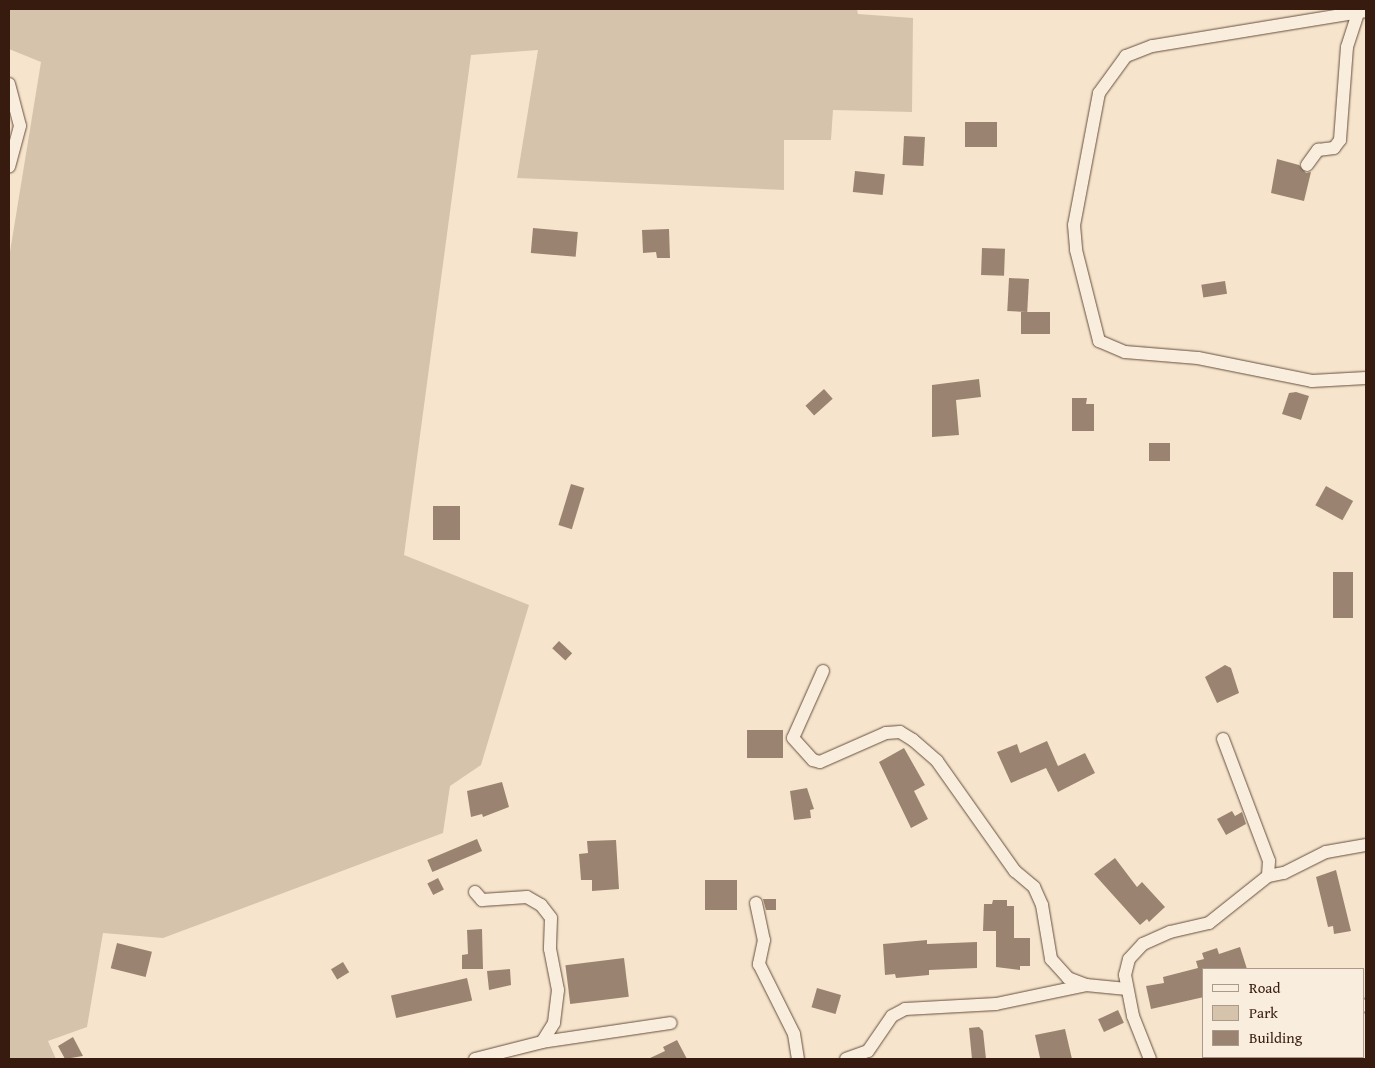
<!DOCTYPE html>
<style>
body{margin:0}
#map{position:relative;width:1375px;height:1068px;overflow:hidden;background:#f6e5cc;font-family:"Gentium Book Plus",serif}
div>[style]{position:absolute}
.green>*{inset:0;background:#d6c3ac}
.building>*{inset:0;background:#9a8471;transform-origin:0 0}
.roads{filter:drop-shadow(0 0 1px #674e3e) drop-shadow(0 0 1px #674e3e)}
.minor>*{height:12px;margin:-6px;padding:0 6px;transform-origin:6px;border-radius:6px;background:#f9eede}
span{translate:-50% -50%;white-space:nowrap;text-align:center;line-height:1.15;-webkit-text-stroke:4px #f9eede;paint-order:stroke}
.frame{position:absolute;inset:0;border:10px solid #371b0e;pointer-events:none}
.legend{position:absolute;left:1202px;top:968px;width:162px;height:90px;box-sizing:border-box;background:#f9eede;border:1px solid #ab9a8b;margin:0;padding:6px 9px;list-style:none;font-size:15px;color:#371b0e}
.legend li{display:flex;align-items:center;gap:10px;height:25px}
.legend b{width:25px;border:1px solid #ab9a8b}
</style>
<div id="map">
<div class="green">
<i style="clip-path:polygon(9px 9px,857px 9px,858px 14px,913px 18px,912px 112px,833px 110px,831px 140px,784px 140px,784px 190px,517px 178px,538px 50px,471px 55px,404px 555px,529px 605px,481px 765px,450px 786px,443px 833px,163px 938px,103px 933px,87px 1027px,48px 1041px,56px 1059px,9px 1059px,9px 258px,41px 62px,9px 49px)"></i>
</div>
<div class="building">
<i style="left:965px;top:122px;width:32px;height:25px"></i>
<i style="left:904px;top:136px;width:21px;height:29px;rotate:3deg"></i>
<i style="clip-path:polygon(1277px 159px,1299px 165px,1306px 173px,1311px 172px,1304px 201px,1271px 193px)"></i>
<i style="left:855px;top:171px;width:30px;height:21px;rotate:6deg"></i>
<i style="left:533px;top:228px;width:45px;height:25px;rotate:5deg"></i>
<i style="clip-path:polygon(669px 229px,670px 258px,657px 258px,656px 252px,643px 253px,642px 230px)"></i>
<i style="left:982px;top:248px;width:23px;height:27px;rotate:2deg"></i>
<i style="left:1009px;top:278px;width:20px;height:33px;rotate:3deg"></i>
<i style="left:1225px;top:281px;width:13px;height:24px;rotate:81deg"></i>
<i style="left:1021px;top:312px;width:29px;height:22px"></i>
<i style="clip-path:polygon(979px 379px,981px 397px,956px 400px,959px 435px,932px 437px,932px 385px)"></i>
<i style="left:824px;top:389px;width:13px;height:25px;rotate:48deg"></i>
<i style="clip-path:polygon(1296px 392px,1309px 396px,1301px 420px,1282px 414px,1289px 393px)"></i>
<i style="clip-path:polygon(1072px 398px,1087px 398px,1086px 404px,1094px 404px,1094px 431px,1072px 431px)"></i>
<i style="left:1149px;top:443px;width:21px;height:18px"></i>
<i style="left:571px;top:484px;width:14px;height:43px;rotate:17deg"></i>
<i style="left:1326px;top:486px;width:31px;height:22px;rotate:29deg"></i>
<i style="left:433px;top:506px;width:27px;height:34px"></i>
<i style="left:1333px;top:572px;width:20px;height:46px"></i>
<i style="left:559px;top:641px;width:18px;height:10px;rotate:43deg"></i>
<i style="clip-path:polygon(1225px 665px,1231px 668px,1239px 693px,1217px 703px,1205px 677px)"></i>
<i style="left:783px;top:730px;width:28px;height:36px;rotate:90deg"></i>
<i style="clip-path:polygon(1047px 741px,1058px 766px,1085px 753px,1095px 773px,1058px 792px,1046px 768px,1011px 783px,997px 752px,1017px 744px,1020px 753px)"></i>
<i style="clip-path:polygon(904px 748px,925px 785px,914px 791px,928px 819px,911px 828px,879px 762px)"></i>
<i style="clip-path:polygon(502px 782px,509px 807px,483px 817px,482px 814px,471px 817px,467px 791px)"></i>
<i style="clip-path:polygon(807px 788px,814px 809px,810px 810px,811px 818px,794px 820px,790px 791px)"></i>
<i style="clip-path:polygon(1232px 811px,1235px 816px,1242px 812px,1246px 824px,1226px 835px,1217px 819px)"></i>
<i style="left:477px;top:839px;width:13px;height:54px;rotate:67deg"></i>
<i style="clip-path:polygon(616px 840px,619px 889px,592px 891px,592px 880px,581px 880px,579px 854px,588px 853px,587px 841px)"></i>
<i style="clip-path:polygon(1115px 858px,1137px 887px,1142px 882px,1165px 907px,1149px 922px,1147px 919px,1140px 925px,1094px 874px)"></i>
<i style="clip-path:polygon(1336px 870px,1351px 931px,1334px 934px,1333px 926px,1328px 927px,1316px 877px)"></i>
<i style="left:438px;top:878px;width:13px;height:12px;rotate:63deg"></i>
<i style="left:737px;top:880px;width:30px;height:32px;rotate:90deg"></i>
<i style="clip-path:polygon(763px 899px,776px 899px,776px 910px,766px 910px)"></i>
<i style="clip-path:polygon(993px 900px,1007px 900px,1007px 906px,1014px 906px,1014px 938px,1030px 938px,1030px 966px,1020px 966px,1020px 970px,996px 967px,996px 931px,983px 931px,984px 904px,992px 904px)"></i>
<i style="clip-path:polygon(482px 929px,483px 969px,462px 969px,462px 955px,468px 954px,467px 930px)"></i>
<i style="clip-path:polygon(927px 940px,927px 944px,977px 942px,977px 968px,929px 970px,929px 975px,896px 978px,895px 974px,885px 975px,883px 944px)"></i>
<i style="left:117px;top:943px;width:36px;height:26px;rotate:14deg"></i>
<i style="clip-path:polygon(1240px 947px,1247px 969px,1204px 969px,1204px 997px,1151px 1009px,1146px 986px,1164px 983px,1163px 977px,1198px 968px,1196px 961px,1204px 959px,1202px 953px,1217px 948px,1219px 954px)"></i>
<i style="left:624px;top:958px;width:39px;height:59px;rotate:83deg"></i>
<i style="left:343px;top:962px;width:12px;height:14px;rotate:59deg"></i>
<i style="clip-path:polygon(510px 969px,511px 985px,489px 990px,487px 971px)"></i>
<i style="left:467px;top:978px;width:23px;height:78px;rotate:77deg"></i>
<i style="left:817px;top:988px;width:25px;height:20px;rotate:16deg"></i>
<i style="left:1118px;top:1010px;width:14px;height:22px;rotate:65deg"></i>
<i style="clip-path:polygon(979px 1027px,983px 1031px,986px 1059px,972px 1059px,969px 1028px)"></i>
<i style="clip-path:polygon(1065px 1029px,1072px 1059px,1040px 1058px,1035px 1035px)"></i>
<i style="clip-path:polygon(73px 1037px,83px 1056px,65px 1059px,58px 1046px)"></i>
<i style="clip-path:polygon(677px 1040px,687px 1059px,648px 1059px,665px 1051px,663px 1047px)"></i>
</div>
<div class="roads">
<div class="minor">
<i style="left:1366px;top:11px;width:217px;rotate:170.7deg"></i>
<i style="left:1152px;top:46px;width:28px;rotate:159deg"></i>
<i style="left:1126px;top:56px;width:46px;rotate:126.1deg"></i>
<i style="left:1099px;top:93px;width:134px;rotate:100.7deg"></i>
<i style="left:1074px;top:225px;width:25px;rotate:85deg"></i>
<i style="left:1076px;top:250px;width:94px;rotate:75.8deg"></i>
<i style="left:1099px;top:341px;width:28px;rotate:23deg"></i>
<i style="left:1125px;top:352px;width:73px;rotate:4.7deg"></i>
<i style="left:1198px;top:358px;width:116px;rotate:11.4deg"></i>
<i style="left:1312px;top:381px;width:54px;rotate:-3.2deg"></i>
<i style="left:9px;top:84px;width:43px;rotate:75.3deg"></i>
<i style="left:20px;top:126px;width:42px;rotate:105deg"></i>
<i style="left:1307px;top:165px;width:19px;rotate:-54deg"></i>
<i style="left:1318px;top:150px;width:16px;rotate:-7deg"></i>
<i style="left:1334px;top:148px;width:10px;rotate:-53deg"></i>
<i style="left:1340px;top:140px;width:93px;rotate:-85.7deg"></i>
<i style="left:1347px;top:47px;width:35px;rotate:-72deg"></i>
<i style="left:823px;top:671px;width:73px;rotate:114.1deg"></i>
<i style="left:793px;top:738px;width:30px;rotate:48deg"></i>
<i style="left:813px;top:760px;width:7px;rotate:16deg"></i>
<i style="left:820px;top:762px;width:72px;rotate:-23.7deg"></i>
<i style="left:886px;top:733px;width:14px;rotate:-4deg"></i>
<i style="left:900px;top:732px;width:15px;rotate:32deg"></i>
<i style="left:913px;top:740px;width:32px;rotate:41deg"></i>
<i style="left:937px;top:761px;width:135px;rotate:54.7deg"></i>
<i style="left:1015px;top:871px;width:25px;rotate:40deg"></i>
<i style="left:1034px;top:887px;width:20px;rotate:66deg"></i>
<i style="left:1042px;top:905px;width:55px;rotate:80.5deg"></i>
<i style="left:1051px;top:959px;width:25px;rotate:48deg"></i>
<i style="left:1068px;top:978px;width:19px;rotate:21deg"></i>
<i style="left:1223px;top:739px;width:130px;rotate:69.3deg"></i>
<i style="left:1269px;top:861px;width:15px;rotate:94deg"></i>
<i style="left:475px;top:892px;width:11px;rotate:49deg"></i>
<i style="left:482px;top:900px;width:45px;rotate:-3.8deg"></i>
<i style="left:527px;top:897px;width:16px;rotate:30deg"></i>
<i style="left:541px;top:905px;width:16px;rotate:52deg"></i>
<i style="left:551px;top:918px;width:31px;rotate:92deg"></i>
<i style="left:550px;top:949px;width:42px;rotate:79deg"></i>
<i style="left:558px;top:990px;width:33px;rotate:97deg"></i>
<i style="left:554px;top:1023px;width:22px;rotate:122deg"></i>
<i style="left:756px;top:903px;width:38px;rotate:78deg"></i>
<i style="left:764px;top:940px;width:25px;rotate:102deg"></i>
<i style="left:759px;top:964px;width:78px;rotate:63.4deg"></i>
<i style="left:794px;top:1034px;width:25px;rotate:81deg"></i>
<i style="left:1364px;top:1006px;width:2px;rotate:-27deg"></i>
<i style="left:475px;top:1059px;width:69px;rotate:-14.2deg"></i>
<i style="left:542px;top:1042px;width:130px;rotate:-8.4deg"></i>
<i style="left:846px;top:1059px;width:23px;rotate:-20deg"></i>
<i style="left:868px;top:1051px;width:42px;rotate:-55.6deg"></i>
<i style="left:892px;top:1016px;width:15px;rotate:-28deg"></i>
<i style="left:905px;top:1009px;width:91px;rotate:-3.1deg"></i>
<i style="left:996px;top:1004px;width:92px;rotate:-11.9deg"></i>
<i style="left:1086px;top:985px;width:41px;rotate:5.6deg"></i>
<i style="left:1150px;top:1059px;width:46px;rotate:-111.6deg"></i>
<i style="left:1133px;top:1016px;width:42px;rotate:-101deg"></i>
<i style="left:1125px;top:975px;width:16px;rotate:-76deg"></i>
<i style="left:1129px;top:959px;width:21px;rotate:-47deg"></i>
<i style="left:1143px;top:944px;width:30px;rotate:-24deg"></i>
<i style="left:1170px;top:932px;width:40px;rotate:-13deg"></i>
<i style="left:1209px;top:923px;width:75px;rotate:-38.5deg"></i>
<i style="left:1268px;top:876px;width:16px;rotate:-11deg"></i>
<i style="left:1284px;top:873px;width:47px;rotate:-26.6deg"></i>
<i style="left:1326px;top:852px;width:41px;rotate:-9.9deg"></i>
<i style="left:1239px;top:1059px;width:6px;rotate:-18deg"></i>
</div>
</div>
<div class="frame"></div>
<ul class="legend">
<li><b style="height:6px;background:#f9eede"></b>Road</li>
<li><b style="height:14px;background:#d6c3ac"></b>Park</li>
<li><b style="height:14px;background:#9a8471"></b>Building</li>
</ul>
</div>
